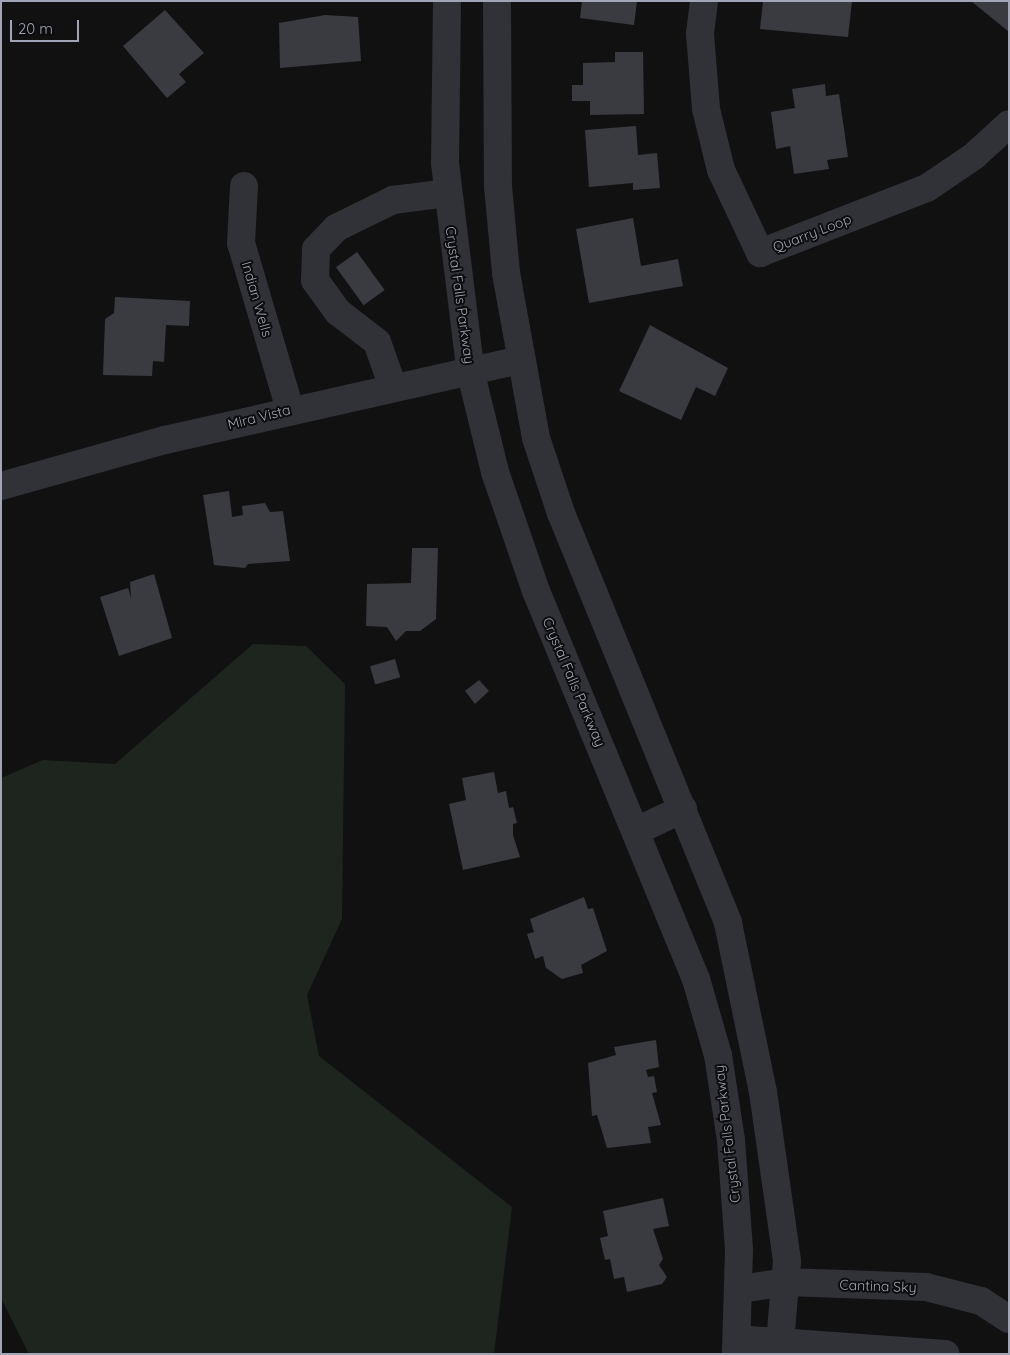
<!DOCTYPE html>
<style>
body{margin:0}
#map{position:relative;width:1010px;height:1355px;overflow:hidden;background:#111112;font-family:Quicksand,sans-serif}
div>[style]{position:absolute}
.green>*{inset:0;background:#1d251e}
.building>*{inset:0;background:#3a3b41;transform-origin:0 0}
.minor>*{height:28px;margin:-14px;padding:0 14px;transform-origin:14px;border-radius:14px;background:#313238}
span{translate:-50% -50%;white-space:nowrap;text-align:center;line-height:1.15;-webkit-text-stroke:4px #0c0c0d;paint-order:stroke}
.street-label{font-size:14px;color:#a1a5b5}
.frame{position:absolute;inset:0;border:2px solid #a1a5b5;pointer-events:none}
.scale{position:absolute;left:10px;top:20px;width:69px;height:22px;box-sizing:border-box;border:2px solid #a1a5b5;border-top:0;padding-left:6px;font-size:15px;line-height:18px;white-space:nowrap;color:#a1a5b5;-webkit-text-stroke:4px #0c0c0d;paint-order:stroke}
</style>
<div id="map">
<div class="green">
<i style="clip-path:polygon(253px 644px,306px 646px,345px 684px,342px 919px,307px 995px,319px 1056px,512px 1207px,494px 1354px,29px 1354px,1px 1298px,1px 778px,43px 760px,115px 764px)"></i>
</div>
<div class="building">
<i style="clip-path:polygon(582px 1px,637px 1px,634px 25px,580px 18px)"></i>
<i style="clip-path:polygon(763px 1px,852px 1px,848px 37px,760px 29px)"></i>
<i style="clip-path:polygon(971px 1px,1009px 1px,1009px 32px)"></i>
<i style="clip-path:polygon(165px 10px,204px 53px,179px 74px,186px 82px,167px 98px,123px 46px)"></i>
<i style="clip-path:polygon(325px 15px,358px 17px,361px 61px,280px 68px,279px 23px)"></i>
<i style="clip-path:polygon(615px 52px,643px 52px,644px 114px,590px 115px,590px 101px,572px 101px,572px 85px,583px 85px,583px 63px,615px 62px)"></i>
<i style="clip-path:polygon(825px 84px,826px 96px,839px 94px,848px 157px,827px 160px,829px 169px,794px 174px,790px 146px,776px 149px,771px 112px,795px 108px,792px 89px)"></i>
<i style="clip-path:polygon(636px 126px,638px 155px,657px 153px,660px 188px,633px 190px,633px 183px,589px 187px,585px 130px)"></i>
<i style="clip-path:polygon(633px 218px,641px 266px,678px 259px,683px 286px,589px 303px,576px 229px)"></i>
<i style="left:357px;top:252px;width:47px;height:26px;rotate:54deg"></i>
<i style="clip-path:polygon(115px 297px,190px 301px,189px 326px,166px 325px,164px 362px,153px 361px,152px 376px,103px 375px,105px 319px,114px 313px)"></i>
<i style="clip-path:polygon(650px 325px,728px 368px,715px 396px,696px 387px,681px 420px,619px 391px)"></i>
<i style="clip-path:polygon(229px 491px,232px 517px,243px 515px,242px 506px,265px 503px,270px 512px,283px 511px,290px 561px,248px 564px,245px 568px,214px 565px,203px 495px)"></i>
<i style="clip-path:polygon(412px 548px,438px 548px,436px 619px,420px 631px,406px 631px,396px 641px,387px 627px,366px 626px,367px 584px,411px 583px)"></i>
<i style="clip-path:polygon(154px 574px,172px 638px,119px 656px,100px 597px,128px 588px,131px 598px,130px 582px)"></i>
<i style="left:395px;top:659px;width:19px;height:26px;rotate:74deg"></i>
<i style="clip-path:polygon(479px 680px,489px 691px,475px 704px,465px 691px)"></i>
<i style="clip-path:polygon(494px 772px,498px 793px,506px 791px,509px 808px,513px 807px,517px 823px,513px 824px,513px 835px,520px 857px,463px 870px,449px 804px,466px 800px,462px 778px)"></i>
<i style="clip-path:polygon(584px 897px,588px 909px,593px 908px,607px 951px,581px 965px,583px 973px,562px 979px,546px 968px,543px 956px,535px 959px,527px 934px,534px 932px,530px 919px)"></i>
<i style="clip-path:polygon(656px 1040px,659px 1067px,646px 1070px,648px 1077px,654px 1076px,657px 1092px,652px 1093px,661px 1125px,648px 1127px,651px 1143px,607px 1148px,597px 1115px,592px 1116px,588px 1063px,616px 1055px,614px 1047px)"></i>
<i style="clip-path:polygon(663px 1198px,669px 1226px,653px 1229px,663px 1259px,659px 1265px,667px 1277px,662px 1284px,627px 1292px,624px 1277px,614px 1279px,610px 1259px,605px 1260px,600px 1238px,608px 1236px,603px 1211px)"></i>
</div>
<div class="minor">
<i style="left:447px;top:1px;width:162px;rotate:90.7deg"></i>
<i style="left:445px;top:163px;width:213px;rotate:83deg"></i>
<i style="left:471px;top:374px;width:101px;rotate:76.2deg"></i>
<i style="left:495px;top:472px;width:126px;rotate:71deg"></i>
<i style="left:536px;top:591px;width:420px;rotate:67.6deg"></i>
<i style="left:696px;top:979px;width:79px;rotate:73.9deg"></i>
<i style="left:718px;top:1055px;width:86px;rotate:81.3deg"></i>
<i style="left:731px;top:1140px;width:110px;rotate:85.8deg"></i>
<i style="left:739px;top:1250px;width:104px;rotate:91.7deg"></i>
<i style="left:497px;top:1px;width:185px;rotate:89.7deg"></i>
<i style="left:498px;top:186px;width:87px;rotate:84.7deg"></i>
<i style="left:506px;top:273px;width:168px;rotate:79.7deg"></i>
<i style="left:536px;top:438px;width:79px;rotate:71.6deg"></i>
<i style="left:561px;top:513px;width:443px;rotate:67.8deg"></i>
<i style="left:728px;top:923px;width:173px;rotate:78.3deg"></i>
<i style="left:763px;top:1092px;width:171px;rotate:81.9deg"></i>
<i style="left:787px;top:1261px;width:93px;rotate:94.9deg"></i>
<i style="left:704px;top:1px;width:33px;rotate:97deg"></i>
<i style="left:700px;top:34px;width:75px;rotate:85.4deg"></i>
<i style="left:706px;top:109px;width:63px;rotate:76.2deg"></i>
<i style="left:721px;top:170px;width:92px;rotate:64.8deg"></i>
<i style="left:760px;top:253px;width:179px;rotate:-21.3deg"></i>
<i style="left:927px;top:188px;width:57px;rotate:-34.2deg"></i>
<i style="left:974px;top:156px;width:47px;rotate:-42.4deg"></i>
<i style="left:244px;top:186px;width:57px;rotate:93deg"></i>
<i style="left:241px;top:243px;width:173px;rotate:73.6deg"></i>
<i style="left:393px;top:387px;width:48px;rotate:-109.6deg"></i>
<i style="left:377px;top:342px;width:49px;rotate:-142.4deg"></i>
<i style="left:338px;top:312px;width:39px;rotate:-126deg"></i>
<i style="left:315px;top:280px;width:31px;rotate:-88deg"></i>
<i style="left:316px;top:249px;width:29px;rotate:-46deg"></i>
<i style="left:336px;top:228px;width:64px;rotate:-26.2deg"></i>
<i style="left:393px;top:200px;width:54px;rotate:-7.4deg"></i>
<i style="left:1px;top:486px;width:170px;rotate:-15.7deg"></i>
<i style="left:165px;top:440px;width:364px;rotate:-12.7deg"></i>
<i style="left:636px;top:831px;width:52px;rotate:-25.1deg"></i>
<i style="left:741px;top:1289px;width:46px;rotate:-8.8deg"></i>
<i style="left:786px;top:1282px;width:140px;rotate:2deg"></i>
<i style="left:926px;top:1287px;width:57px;rotate:14.3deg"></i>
<i style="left:981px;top:1301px;width:33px;rotate:33deg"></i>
<i style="left:737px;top:1339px;width:209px;rotate:4.1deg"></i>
</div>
<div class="street-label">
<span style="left:812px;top:233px;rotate:-21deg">Quarry Loop</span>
<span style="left:460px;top:295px;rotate:82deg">Crystal Falls Parkway</span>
<span style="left:257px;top:299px;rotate:74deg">Indian Wells</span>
<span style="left:259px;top:417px;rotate:-14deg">Mira Vista</span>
<span style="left:574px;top:682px;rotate:67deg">Crystal Falls Parkway</span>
<span style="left:727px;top:1134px;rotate:-97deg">Crystal Falls Parkway</span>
<span style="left:878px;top:1286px;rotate:2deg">Cantina Sky</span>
</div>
<div class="frame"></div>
<div class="scale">20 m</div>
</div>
